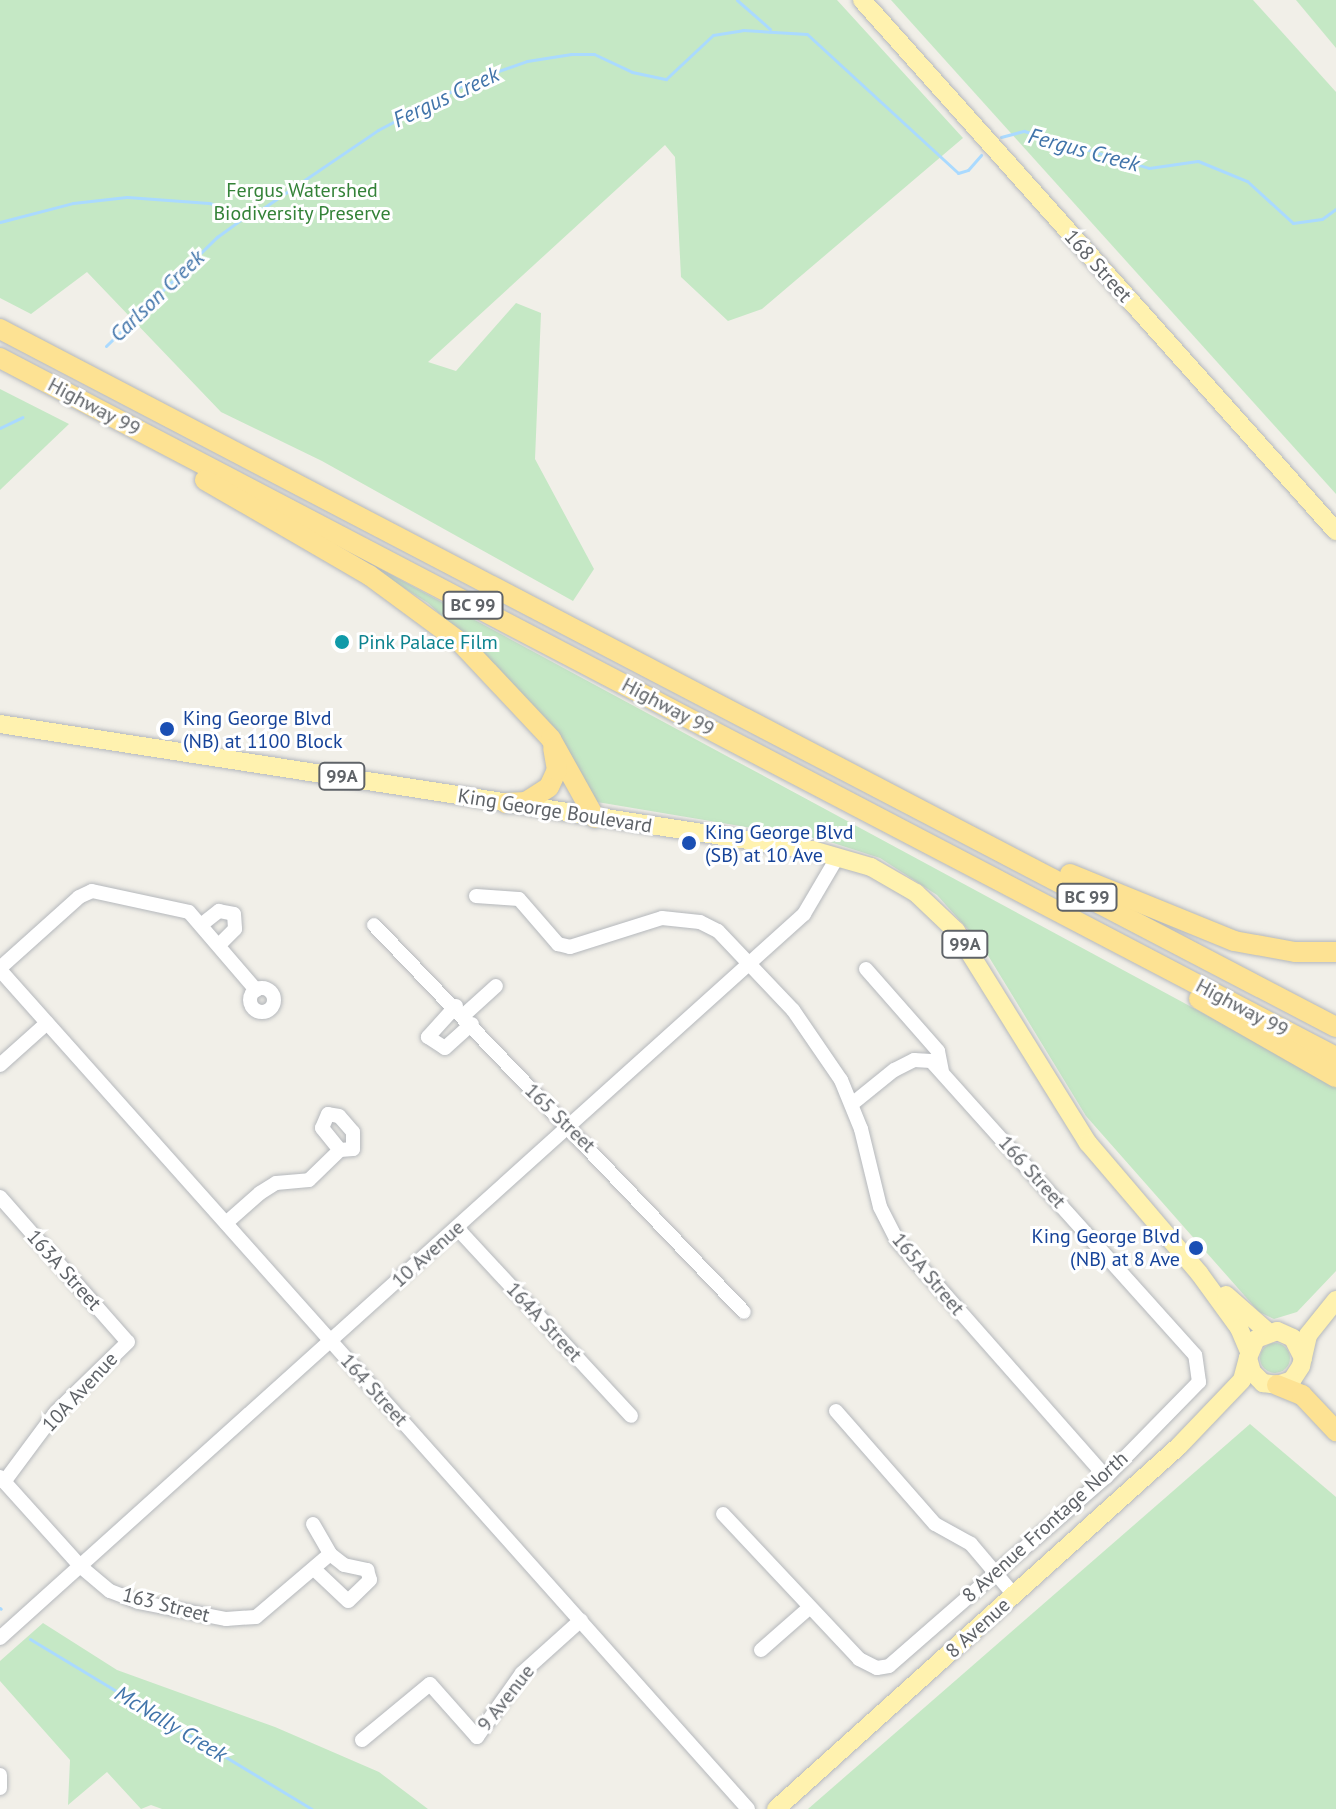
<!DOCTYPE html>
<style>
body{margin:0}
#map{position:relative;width:1336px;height:1809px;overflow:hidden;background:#f1efe8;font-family:"PT Sans",sans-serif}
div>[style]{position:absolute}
.green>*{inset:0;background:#c5e8c5}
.round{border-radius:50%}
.stream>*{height:3px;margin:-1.5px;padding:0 1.5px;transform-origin:1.5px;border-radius:1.5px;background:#aadaff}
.roads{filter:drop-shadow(0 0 2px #b5b8bc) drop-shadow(0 0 2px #b5b8bc)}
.minor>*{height:14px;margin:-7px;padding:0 7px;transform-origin:7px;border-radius:7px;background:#fff}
.minor>.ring{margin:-7px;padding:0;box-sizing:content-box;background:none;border:14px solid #fff;border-radius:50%}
.major>*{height:18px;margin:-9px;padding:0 9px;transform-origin:9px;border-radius:9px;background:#fff2af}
.highway>*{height:20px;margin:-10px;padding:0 10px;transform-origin:10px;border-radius:10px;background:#fde293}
.dots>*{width:22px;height:22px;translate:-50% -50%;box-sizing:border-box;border:4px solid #fff;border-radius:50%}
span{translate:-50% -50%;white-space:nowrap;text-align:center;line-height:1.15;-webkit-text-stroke:6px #fff;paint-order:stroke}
.shield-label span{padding:2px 6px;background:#fff;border:2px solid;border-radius:6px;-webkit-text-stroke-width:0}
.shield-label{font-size:18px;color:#5f6368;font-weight:700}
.park-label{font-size:20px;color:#348238}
.street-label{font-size:20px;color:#5f6368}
.culture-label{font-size:20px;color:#0d838f}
.left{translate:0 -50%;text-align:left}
.transit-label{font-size:20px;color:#164399}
.right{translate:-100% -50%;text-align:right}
.water-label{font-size:22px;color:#4174aa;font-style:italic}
</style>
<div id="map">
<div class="green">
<i style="clip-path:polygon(0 0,837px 0,963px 138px,762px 309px,728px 321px,681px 277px,675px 157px,665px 145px,428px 362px,456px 371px,516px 303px,541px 313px,535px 459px,594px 569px,573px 601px,322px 461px,221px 412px,87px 272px,31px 314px,0 298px)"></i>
<i style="clip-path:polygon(891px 0,1253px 0,1336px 92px,1336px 494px)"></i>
<i style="clip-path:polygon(1296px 0,1336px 0,1336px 48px)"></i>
<i style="clip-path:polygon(0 389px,69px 424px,0 490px)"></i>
<i style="clip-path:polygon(336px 545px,1336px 1085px,1336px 1271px,1297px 1312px,1274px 1319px,1259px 1312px,1086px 1116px,981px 944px,937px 895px,880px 858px,824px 840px,597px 802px,564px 743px,494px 665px,428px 603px)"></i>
<i class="round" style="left:1260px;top:1343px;width:30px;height:30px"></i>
<i style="clip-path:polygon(1250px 1424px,1336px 1497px,1336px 1809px,808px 1809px)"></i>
<i style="clip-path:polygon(43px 1623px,117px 1670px,275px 1727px,379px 1772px,428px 1809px,162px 1809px,151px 1805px,141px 1809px,107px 1772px,68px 1805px,70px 1760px,0 1681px,0 1661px)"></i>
</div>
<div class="stream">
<i style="left:737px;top:0;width:44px;rotate:41.3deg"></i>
<i style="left:1001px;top:137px;width:24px;rotate:-15deg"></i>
<i style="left:1024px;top:131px;width:130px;rotate:16.5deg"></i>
<i style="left:1149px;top:168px;width:49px;rotate:-8.1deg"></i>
<i style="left:1198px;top:161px;width:53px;rotate:22.2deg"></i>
<i style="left:1247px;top:181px;width:62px;rotate:42.4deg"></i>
<i style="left:1293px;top:223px;width:29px;rotate:-8deg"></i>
<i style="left:1322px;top:219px;width:17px;rotate:-36deg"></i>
<i style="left:0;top:222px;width:75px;rotate:-14.6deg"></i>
<i style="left:73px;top:203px;width:54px;rotate:-6.3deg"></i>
<i style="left:127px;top:197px;width:82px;rotate:4.2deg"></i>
<i style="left:209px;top:203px;width:46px;rotate:15.3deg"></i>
<i style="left:253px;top:215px;width:151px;rotate:-34.2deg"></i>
<i style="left:378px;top:130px;width:107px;rotate:-27.8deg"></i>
<i style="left:473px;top:80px;width:57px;rotate:-19.4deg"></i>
<i style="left:527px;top:61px;width:45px;rotate:-9deg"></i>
<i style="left:571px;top:54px;width:23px"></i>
<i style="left:594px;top:54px;width:42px;rotate:25.3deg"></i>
<i style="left:632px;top:72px;width:35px;rotate:12deg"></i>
<i style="left:666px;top:79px;width:64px;rotate:-43.1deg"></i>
<i style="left:713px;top:35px;width:30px;rotate:-9deg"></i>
<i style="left:743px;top:30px;width:64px;rotate:3.6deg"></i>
<i style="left:807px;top:34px;width:205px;rotate:42.6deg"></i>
<i style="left:958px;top:173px;width:10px;rotate:-17deg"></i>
<i style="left:968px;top:170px;width:20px;rotate:-49deg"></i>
<i style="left:106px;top:346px;width:156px;rotate:-44.5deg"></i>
<i style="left:217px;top:237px;width:36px;rotate:-36deg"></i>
<i style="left:0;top:428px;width:25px;rotate:-26deg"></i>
<i style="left:0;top:1608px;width:1px;rotate:45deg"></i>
<i style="left:30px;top:1639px;width:329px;rotate:31.1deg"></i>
</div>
<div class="roads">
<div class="minor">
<i style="left:476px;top:896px;width:43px;rotate:4deg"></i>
<i style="left:519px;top:899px;width:60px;rotate:49.1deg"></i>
<i style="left:558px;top:944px;width:12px;rotate:14deg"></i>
<i style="left:570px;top:947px;width:96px;rotate:-17.5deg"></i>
<i style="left:662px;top:918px;width:38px;rotate:6deg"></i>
<i style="left:700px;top:922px;width:20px;rotate:27deg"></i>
<i style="left:718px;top:931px;width:109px;rotate:46.5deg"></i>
<i style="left:793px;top:1010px;width:85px;rotate:55.6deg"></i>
<i style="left:841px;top:1080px;width:53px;rotate:67.8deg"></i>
<i style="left:861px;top:1129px;width:80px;rotate:76.3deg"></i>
<i style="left:880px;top:1207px;width:37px;rotate:63deg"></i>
<i style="left:897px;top:1240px;width:316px;rotate:48.6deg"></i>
<i style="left:201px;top:925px;width:23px;rotate:-38deg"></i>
<i style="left:219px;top:911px;width:15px;rotate:11deg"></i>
<i style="left:234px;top:914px;width:15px;rotate:86deg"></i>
<i style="left:235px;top:929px;width:23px;rotate:135deg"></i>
<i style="left:374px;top:925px;width:535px;rotate:46.29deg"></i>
<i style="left:0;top:968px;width:106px;rotate:-41.9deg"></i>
<i style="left:79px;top:897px;width:14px;rotate:-25deg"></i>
<i style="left:92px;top:891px;width:99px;rotate:12.2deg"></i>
<i style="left:189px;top:912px;width:103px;rotate:49.3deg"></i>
<i style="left:866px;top:969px;width:109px;rotate:48.7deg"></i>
<i style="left:938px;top:1051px;width:20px;rotate:79deg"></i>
<i style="left:0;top:970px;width:1124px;rotate:48.28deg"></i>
<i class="ring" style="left:250px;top:988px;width:10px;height:10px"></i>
<i style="left:456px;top:1006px;width:42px;rotate:132.1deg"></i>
<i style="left:428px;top:1037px;width:20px;rotate:33deg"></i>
<i style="left:445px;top:1048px;width:36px;rotate:-42deg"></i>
<i style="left:464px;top:1015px;width:43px;rotate:-42.2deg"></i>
<i style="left:0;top:1065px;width:63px;rotate:-41.8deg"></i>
<i style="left:0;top:1197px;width:193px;rotate:48.6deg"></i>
<i style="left:128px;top:1342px;width:100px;rotate:135.8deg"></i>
<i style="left:56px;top:1412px;width:87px;rotate:126.6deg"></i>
<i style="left:226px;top:1223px;width:45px;rotate:-41.4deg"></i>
<i style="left:260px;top:1193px;width:19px;rotate:-32deg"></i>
<i style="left:276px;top:1183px;width:33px;rotate:-5deg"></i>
<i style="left:309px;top:1180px;width:43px;rotate:-44.1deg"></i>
<i style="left:340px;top:1150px;width:13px;rotate:-4deg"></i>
<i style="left:353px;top:1149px;width:17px;rotate:-90deg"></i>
<i style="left:353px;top:1132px;width:21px;rotate:-131deg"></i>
<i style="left:339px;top:1116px;width:11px;rotate:-170deg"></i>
<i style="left:328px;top:1114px;width:15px;rotate:113deg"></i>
<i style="left:322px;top:1128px;width:28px;rotate:51deg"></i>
<i style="left:457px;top:1228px;width:256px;rotate:47.2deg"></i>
<i style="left:836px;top:1411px;width:150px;rotate:48.8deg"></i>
<i style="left:935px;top:1524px;width:41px;rotate:29.1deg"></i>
<i style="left:971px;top:1544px;width:67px;rotate:49.9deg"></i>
<i style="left:0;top:1477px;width:120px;rotate:48deg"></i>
<i style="left:80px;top:1566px;width:39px;rotate:40deg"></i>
<i style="left:110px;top:1591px;width:30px;rotate:21deg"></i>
<i style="left:138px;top:1602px;width:90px;rotate:10.9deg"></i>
<i style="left:226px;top:1619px;width:30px;rotate:-4deg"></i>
<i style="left:256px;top:1617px;width:97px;rotate:-40.4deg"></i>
<i style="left:723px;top:1514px;width:199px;rotate:46.8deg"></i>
<i style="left:859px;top:1659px;width:20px;rotate:27deg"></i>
<i style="left:877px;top:1668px;width:12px;rotate:-9deg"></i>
<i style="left:889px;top:1666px;width:288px;rotate:-41.1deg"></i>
<i style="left:1106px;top:1477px;width:133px;rotate:-45.6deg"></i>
<i style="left:1199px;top:1382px;width:27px;rotate:-98deg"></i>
<i style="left:1195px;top:1355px;width:395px;rotate:-131.9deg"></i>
<i style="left:931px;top:1061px;width:17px;rotate:-177deg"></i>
<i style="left:914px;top:1060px;width:22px;rotate:153deg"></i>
<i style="left:894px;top:1070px;width:54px;rotate:141deg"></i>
<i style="left:313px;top:1524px;width:34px;rotate:60deg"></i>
<i style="left:330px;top:1554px;width:18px;rotate:38deg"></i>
<i style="left:344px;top:1565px;width:24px;rotate:12deg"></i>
<i style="left:367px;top:1570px;width:10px;rotate:73deg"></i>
<i style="left:370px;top:1580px;width:30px;rotate:136deg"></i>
<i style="left:348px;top:1601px;width:47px;rotate:-136.7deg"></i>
<i style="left:0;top:1638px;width:1082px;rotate:-42deg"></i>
<i style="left:804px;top:914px;width:67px;rotate:-59.6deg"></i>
<i style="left:761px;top:1650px;width:64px;rotate:-41.2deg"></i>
<i style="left:362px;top:1740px;width:88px;rotate:-39.5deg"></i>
<i style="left:430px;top:1684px;width:71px;rotate:48.4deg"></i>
<i style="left:477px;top:1737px;width:78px;rotate:-54.9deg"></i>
<i style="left:522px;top:1673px;width:79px;rotate:-41.9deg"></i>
<i style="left:0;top:1775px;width:13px;rotate:90deg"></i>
</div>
<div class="major">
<i style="left:862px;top:0;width:712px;rotate:48.25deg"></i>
<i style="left:0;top:724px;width:822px;rotate:8.82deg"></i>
<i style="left:812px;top:850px;width:61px;rotate:16.1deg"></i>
<i style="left:871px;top:867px;width:52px;rotate:30deg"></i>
<i style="left:916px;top:893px;width:55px;rotate:43.5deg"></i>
<i style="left:956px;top:931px;width:250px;rotate:58.1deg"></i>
<i style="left:1088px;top:1143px;width:171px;rotate:49.5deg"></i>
<i style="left:1199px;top:1273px;width:68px;rotate:54deg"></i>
<i style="left:1239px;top:1328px;width:25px;rotate:67deg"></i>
<i style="left:1226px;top:1295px;width:56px;rotate:41.4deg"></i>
<i style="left:1303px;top:1358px;width:22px;rotate:-117deg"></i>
<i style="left:1293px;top:1338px;width:17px;rotate:-156deg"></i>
<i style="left:1277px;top:1331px;width:22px;rotate:159deg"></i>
<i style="left:1256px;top:1339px;width:21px;rotate:113deg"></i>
<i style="left:1248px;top:1358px;width:15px;rotate:74deg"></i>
<i style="left:1252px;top:1372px;width:16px;rotate:45deg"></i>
<i style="left:1263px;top:1383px;width:14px;rotate:8deg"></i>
<i style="left:1277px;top:1385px;width:16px;rotate:-18deg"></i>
<i style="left:1292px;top:1380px;width:17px;rotate:-57deg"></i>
<i style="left:1301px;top:1366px;width:32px;rotate:-77deg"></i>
<i style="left:1308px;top:1335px;width:45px;rotate:-51.3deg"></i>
<i style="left:776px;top:1809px;width:542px;rotate:-42.01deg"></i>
<i style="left:1179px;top:1446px;width:91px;rotate:-46.3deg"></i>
<i style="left:1242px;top:1380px;width:23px;rotate:-75deg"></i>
</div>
<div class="highway">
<i style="left:0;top:329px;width:1507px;rotate:27.59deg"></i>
<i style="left:0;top:358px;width:1508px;rotate:27.62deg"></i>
<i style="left:205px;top:480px;width:190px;rotate:30.1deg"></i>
<i style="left:369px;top:575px;width:113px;rotate:36.4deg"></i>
<i style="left:460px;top:642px;width:133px;rotate:46.8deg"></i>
<i style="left:551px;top:739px;width:90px;rotate:60.9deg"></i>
<i style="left:506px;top:803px;width:20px;rotate:-3deg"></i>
<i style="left:526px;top:802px;width:27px;rotate:-33deg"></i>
<i style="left:549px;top:787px;width:19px;rotate:-65deg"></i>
<i style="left:557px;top:770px;width:22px;rotate:-100deg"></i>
<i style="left:1070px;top:874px;width:177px;rotate:22.2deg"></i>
<i style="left:1234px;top:941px;width:62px;rotate:10.2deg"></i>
<i style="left:1295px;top:952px;width:41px"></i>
<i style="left:1199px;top:999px;width:158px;rotate:29.7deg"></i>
<i style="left:1277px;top:1385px;width:27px;rotate:22deg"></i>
<i style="left:1302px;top:1395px;width:50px;rotate:46.6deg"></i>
</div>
</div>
<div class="dots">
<i style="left:342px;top:642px;background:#0f9aa8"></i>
<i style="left:167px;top:729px;background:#1a4fb4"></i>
<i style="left:689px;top:843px;background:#1a4fb4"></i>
<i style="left:1196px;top:1248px;background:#1a4fb4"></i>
</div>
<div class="shield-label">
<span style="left:473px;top:605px">BC 99</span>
<span style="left:342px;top:776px">99A</span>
<span style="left:1087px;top:897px">BC 99</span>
<span style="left:965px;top:944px">99A</span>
</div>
<div class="park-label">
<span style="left:302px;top:202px">Fergus Watershed<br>Biodiversity Preserve</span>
</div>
<div class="street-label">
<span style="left:1098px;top:266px;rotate:48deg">168 Street</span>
<span style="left:94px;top:407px;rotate:28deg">Highway 99</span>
<span style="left:668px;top:707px;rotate:28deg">Highway 99</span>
<span style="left:555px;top:811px;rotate:9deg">King George Boulevard</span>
<span style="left:1242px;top:1008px;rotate:28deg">Highway 99</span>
<span style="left:560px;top:1118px;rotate:44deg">165 Street</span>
<span style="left:1032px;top:1172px;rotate:48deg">166 Street</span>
<span style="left:428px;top:1254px;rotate:-42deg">10 Avenue</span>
<span style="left:64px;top:1270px;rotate:48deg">163A Street</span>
<span style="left:928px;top:1274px;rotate:50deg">165A Street</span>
<span style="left:544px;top:1322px;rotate:47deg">164A Street</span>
<span style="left:374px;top:1390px;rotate:48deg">164 Street</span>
<span style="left:80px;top:1392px;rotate:-47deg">10A Avenue</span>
<span style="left:1045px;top:1527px;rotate:-42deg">8 Avenue Frontage North</span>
<span style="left:166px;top:1605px;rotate:14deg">163 Street</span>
<span style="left:978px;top:1628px;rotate:-42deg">8 Avenue</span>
<span style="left:506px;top:1698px;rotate:-52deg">9 Avenue</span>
</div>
<div class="culture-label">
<span class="left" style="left:358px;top:642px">Pink Palace Film</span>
</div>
<div class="transit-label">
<span class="left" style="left:183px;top:730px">King George Blvd<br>(NB) at 1100 Block</span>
<span class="left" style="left:705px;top:844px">King George Blvd<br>(SB) at 10 Ave</span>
<span class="right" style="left:1180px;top:1248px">King George Blvd<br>(NB) at 8 Ave</span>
</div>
<div class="water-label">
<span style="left:446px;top:97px;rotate:-25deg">Fergus Creek</span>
<span style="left:1084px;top:150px;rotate:15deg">Fergus Creek</span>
<span style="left:157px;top:296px;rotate:-44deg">Carlson Creek</span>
<span style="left:171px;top:1724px;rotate:31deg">McNally Creek</span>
</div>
</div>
